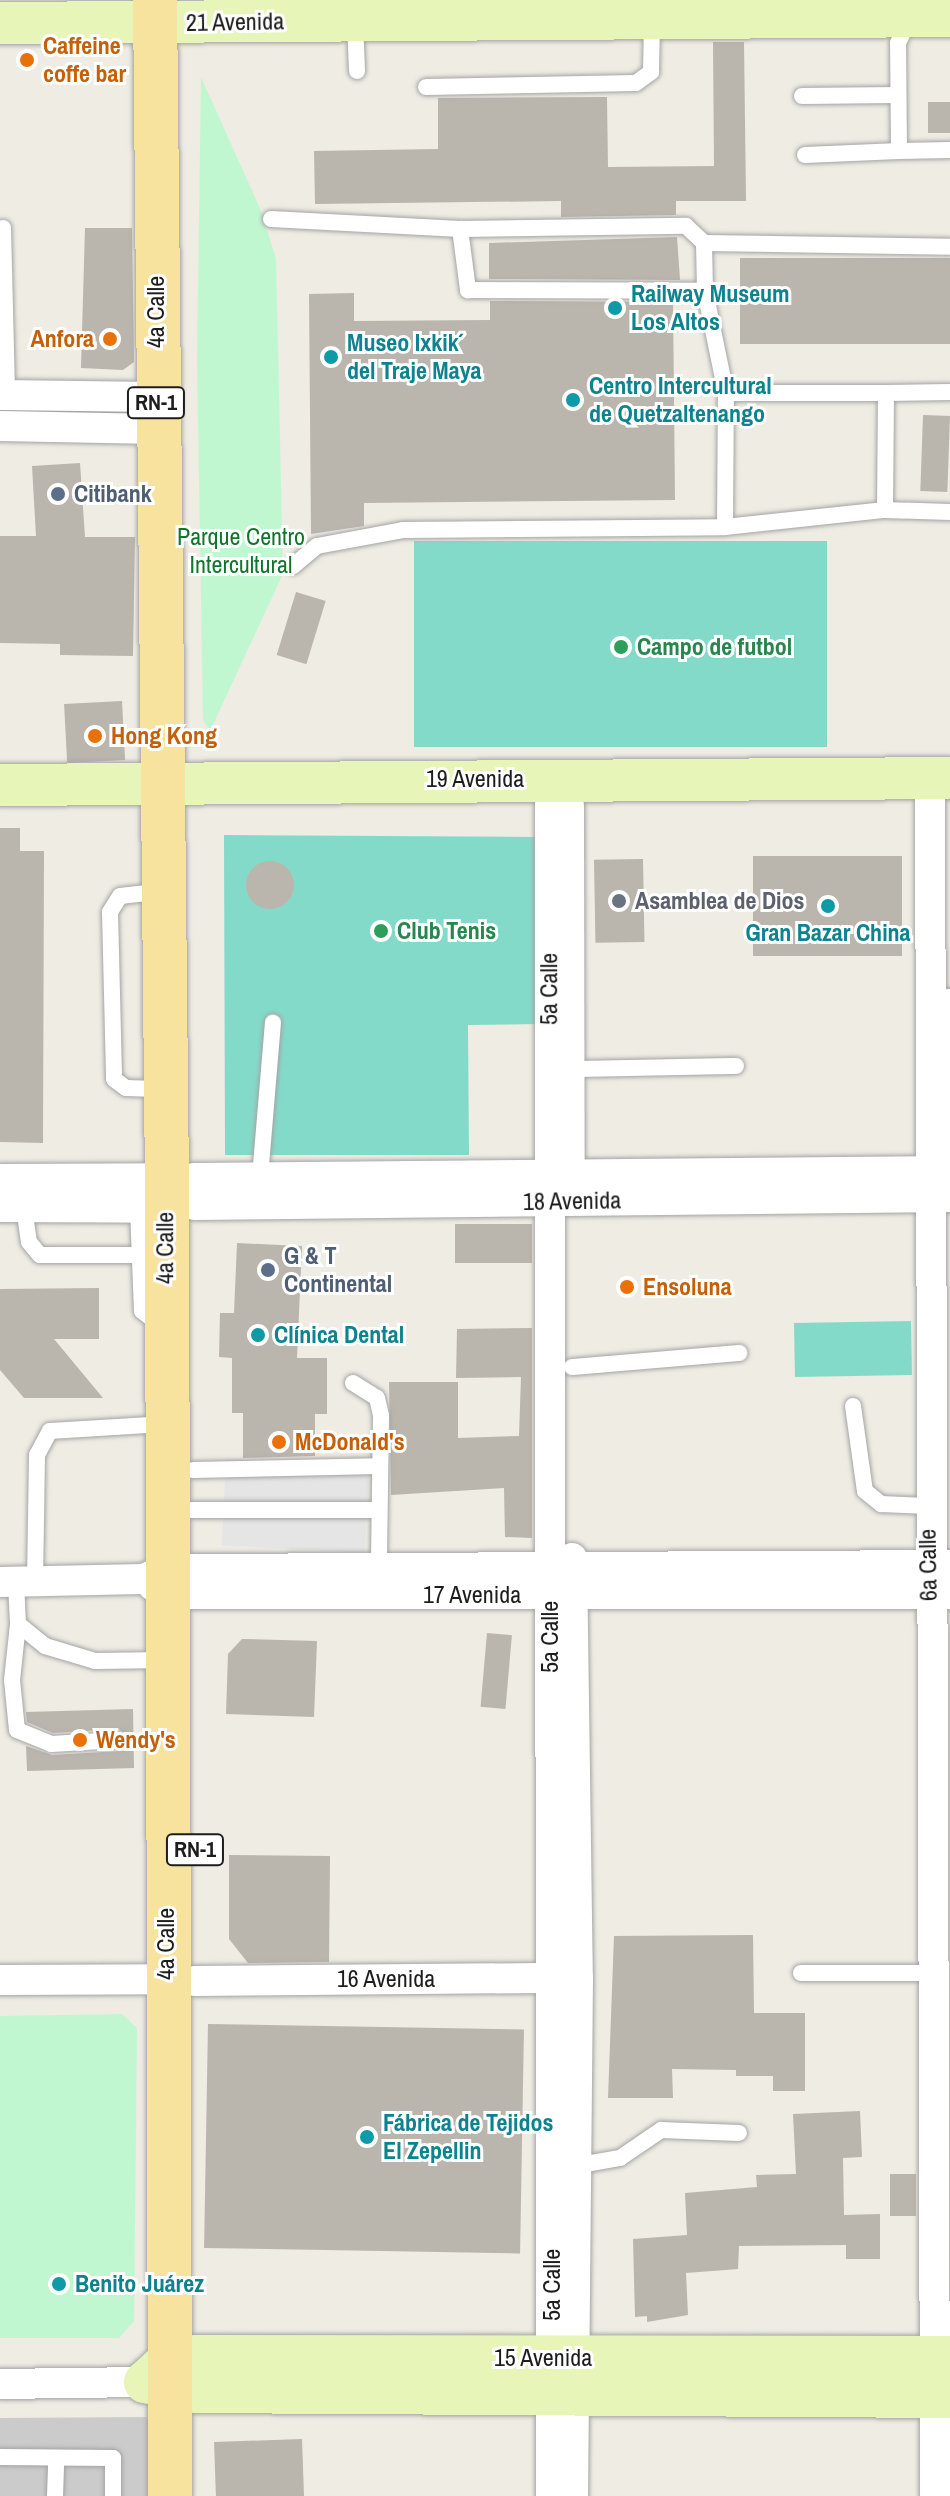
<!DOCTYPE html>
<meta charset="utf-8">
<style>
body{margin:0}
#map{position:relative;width:950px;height:2496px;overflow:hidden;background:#eeece3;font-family:"Archivo Narrow",sans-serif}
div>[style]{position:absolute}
.religious>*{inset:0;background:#cbcbcb}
.park>*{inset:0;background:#c1f7d0}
.pitch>*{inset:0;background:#84dac9;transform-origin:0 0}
.parking>*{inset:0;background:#e5e5e5;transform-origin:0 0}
.building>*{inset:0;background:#bab5ad;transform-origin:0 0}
.round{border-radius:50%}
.roads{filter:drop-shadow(0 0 2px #a4a4a4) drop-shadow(0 0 2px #a4a4a4)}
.lane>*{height:16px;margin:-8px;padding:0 8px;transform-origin:8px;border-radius:8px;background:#fff}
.street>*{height:30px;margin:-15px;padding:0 15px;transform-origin:15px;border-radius:15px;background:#fff}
.secondary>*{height:42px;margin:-21px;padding:0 21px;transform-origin:21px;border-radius:21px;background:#e7f6b8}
.primary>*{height:44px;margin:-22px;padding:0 22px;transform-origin:22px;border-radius:22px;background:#f7e29e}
.dots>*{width:22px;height:22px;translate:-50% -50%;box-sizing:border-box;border:4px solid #fff;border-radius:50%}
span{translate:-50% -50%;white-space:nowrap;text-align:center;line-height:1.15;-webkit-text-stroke:6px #fff;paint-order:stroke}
.shield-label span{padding:2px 6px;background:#fff;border:2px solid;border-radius:6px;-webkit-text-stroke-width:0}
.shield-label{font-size:22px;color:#1d1d1d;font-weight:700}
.street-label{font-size:24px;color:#1d1d1d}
.food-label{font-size:24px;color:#c56008;font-weight:700}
.left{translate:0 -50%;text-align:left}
.right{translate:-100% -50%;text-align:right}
.culture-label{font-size:24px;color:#0d838f;font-weight:700}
.service-label{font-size:24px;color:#4e5e75;font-weight:700}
.park-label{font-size:24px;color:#10762c}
.leisure-label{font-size:24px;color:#27864d;font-weight:700}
.worship-label{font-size:24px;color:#5b616d;font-weight:700}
</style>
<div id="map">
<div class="religious">
<i style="clip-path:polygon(146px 2417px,153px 2425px,154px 2496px,0 2496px,0 2418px)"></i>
</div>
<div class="park">
<i style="clip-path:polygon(201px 77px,262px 213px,276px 259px,283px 574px,210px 731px,203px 720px,197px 360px)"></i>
<i style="clip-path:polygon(122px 2014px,137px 2028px,134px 2321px,119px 2338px,0 2338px,0 2016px)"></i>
</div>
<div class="pitch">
<i style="left:827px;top:541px;width:206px;height:413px;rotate:90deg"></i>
<i style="clip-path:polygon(224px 835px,536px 837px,539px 1024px,468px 1025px,469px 1155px,225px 1155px)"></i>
<i style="left:911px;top:1321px;width:54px;height:117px;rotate:89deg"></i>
</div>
<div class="parking">
<i style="left:369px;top:1466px;width:87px;height:143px;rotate:93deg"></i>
</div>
<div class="building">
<i style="clip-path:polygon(713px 42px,744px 42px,746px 201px,676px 201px,676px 215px,561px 217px,561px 201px,315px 204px,314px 151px,438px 149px,438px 98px,607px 97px,608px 167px,714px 166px)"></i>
<i style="left:928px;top:102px;width:22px;height:31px"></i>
<i style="clip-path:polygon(85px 228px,132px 228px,134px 362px,123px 370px,81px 368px)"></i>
<i style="clip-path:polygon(677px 237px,680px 280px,489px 279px,489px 243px)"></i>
<i style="left:950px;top:258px;width:86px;height:210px;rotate:90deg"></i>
<i style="clip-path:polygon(354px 293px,354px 321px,490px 320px,490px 301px,673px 302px,675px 500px,364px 503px,364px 526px,311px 534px,309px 294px)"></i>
<i style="left:923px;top:415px;width:27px;height:76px;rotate:2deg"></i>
<i style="clip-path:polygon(80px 463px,85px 537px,135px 537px,133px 656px,60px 655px,60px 644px,0 643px,0 536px,36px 536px,32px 466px)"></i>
<i style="left:296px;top:592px;width:31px;height:66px;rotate:17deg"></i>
<i style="left:122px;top:701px;width:59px;height:58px;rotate:87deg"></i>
<i style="clip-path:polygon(0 828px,20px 828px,20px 851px,44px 851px,43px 1143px,0 1142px)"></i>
<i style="left:753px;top:856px;width:149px;height:100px"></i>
<i style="left:643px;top:859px;width:83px;height:49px;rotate:89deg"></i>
<i class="round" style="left:246px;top:861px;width:48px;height:48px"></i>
<i style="left:455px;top:1224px;width:77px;height:39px"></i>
<i style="clip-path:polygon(237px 1243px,302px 1246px,297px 1358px,327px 1358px,327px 1414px,315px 1414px,315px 1456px,243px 1458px,243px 1413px,232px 1413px,232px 1358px,219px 1357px,220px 1313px,234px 1313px)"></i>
<i style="clip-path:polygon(99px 1288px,99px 1339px,54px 1339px,103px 1398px,24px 1398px,0 1370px,0 1289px)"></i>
<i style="clip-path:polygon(532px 1328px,532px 1538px,505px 1537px,504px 1488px,391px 1495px,389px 1382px,458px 1382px,458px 1438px,519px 1436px,521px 1377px,456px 1378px,457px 1329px)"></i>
<i style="left:487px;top:1633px;width:25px;height:74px;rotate:5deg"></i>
<i style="clip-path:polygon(242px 1639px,317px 1641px,314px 1717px,226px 1714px,228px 1654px)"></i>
<i style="clip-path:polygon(133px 1709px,134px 1768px,27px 1771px,26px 1746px,52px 1755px,120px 1751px,130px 1740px,119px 1729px,53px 1733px,27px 1722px,26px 1712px)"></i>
<i style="clip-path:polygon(229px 1855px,330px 1856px,329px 1962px,248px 1963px,229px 1939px)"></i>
<i style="clip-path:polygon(753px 1935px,754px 2013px,805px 2013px,805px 2091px,773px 2091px,773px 2076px,736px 2076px,736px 2070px,672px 2069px,673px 2098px,608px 2098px,614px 1936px)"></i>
<i style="left:208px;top:2024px;width:316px;height:224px;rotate:1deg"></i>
<i style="clip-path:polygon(860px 2111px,862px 2157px,843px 2158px,844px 2215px,880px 2214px,880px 2259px,846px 2259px,846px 2245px,739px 2246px,738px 2269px,686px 2273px,688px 2315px,647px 2322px,647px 2316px,635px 2317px,633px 2239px,687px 2235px,685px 2193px,757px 2187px,756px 2175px,796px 2174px,793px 2114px)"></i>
<i style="left:890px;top:2174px;width:26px;height:42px"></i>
<i style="left:302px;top:2439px;width:57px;height:88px;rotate:88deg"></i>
</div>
<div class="roads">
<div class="lane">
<i style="left:355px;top:21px;width:50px;rotate:87.7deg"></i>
<i style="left:426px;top:87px;width:210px;rotate:-1.1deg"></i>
<i style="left:636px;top:83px;width:19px;rotate:-36deg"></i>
<i style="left:651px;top:72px;width:54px;rotate:-88.9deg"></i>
<i style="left:802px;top:96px;width:95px;rotate:-0.6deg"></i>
<i style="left:899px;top:151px;width:51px;rotate:-1.1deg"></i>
<i style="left:805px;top:155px;width:94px;rotate:-2.4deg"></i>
<i style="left:899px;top:151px;width:108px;rotate:-90.5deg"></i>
<i style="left:898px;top:43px;width:23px;rotate:-65deg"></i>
<i style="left:271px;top:219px;width:189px;rotate:3deg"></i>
<i style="left:460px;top:229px;width:226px;rotate:-0.8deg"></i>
<i style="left:686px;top:226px;width:25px;rotate:43deg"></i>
<i style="left:704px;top:243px;width:246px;rotate:0.9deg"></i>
<i style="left:3px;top:228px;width:167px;rotate:88.6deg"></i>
<i style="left:460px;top:229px;width:62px;rotate:82.5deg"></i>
<i style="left:468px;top:290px;width:237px;rotate:0.2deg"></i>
<i style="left:704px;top:243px;width:48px;rotate:88.8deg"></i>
<i style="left:705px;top:291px;width:104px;rotate:78.4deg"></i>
<i style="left:885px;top:510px;width:117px;rotate:-89.5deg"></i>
<i style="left:886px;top:393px;width:64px;rotate:-0.9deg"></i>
<i style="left:725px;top:527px;width:134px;rotate:-89.6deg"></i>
<i style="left:726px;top:393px;width:160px"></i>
<i style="left:293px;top:566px;width:31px;rotate:-40deg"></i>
<i style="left:317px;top:546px;width:87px;rotate:-10.5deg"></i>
<i style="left:403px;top:530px;width:322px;rotate:-0.5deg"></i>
<i style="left:725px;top:527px;width:161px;rotate:-6.1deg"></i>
<i style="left:885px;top:510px;width:65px;rotate:1.8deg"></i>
<i style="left:164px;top:891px;width:44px;rotate:173.5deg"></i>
<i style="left:120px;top:896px;width:19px;rotate:122deg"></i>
<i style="left:110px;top:912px;width:167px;rotate:88.6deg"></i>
<i style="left:114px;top:1079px;width:15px;rotate:37deg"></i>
<i style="left:126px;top:1088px;width:38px;rotate:2deg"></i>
<i style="left:573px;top:1069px;width:163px;rotate:-1.1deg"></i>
<i style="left:260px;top:1177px;width:155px;rotate:-85.2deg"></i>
<i style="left:24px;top:1207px;width:35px;rotate:82deg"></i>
<i style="left:29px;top:1242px;width:17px;rotate:50deg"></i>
<i style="left:40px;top:1255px;width:125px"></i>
<i style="left:138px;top:1208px;width:103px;rotate:87.8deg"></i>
<i style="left:142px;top:1311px;width:28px;rotate:38deg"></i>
<i style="left:572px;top:1367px;width:168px;rotate:-4.8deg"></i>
<i style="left:353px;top:1383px;width:28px;rotate:32deg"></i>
<i style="left:377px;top:1398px;width:18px;rotate:77deg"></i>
<i style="left:381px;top:1416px;width:152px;rotate:90.8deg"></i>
<i style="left:853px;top:1406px;width:86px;rotate:82deg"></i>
<i style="left:865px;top:1491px;width:21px;rotate:39deg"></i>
<i style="left:881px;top:1504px;width:46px;rotate:2.5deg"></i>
<i style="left:193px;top:1470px;width:185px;rotate:-1.2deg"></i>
<i style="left:192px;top:1510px;width:185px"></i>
<i style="left:16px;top:1582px;width:42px;rotate:87.3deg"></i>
<i style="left:18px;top:1624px;width:35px;rotate:39deg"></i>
<i style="left:45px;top:1646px;width:52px;rotate:16.7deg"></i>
<i style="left:95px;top:1661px;width:70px;rotate:-0.8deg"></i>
<i style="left:35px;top:1582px;width:127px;rotate:-89.1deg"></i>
<i style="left:37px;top:1455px;width:27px;rotate:-62deg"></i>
<i style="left:50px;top:1431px;width:113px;rotate:-3.5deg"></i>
<i style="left:18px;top:1624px;width:56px;rotate:96.1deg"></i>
<i style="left:12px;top:1680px;width:50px;rotate:84.3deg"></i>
<i style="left:17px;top:1730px;width:37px;rotate:22deg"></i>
<i style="left:51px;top:1744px;width:68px;rotate:-3.4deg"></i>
<i style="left:801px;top:1973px;width:134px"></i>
<i style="left:574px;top:2166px;width:47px;rotate:-9.9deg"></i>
<i style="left:620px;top:2158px;width:50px;rotate:-34.3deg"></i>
<i style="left:661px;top:2130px;width:78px;rotate:2.2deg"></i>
<i style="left:0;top:2457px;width:113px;rotate:0.5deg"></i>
<i style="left:113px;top:2458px;width:38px;rotate:90deg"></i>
<i style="left:55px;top:2496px;width:38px;rotate:-88deg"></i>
</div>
<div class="street">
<i style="left:0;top:395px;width:156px;rotate:0.7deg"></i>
<i style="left:0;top:426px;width:157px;rotate:1.1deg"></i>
<i style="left:550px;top:779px;width:1717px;rotate:89.97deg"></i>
<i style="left:930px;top:779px;width:1717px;rotate:89.83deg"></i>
<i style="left:569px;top:806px;width:392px;rotate:89.9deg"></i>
<i style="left:949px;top:1004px;width:188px;rotate:89.7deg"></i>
<i style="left:194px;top:1178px;width:755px;rotate:-0.53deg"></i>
<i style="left:0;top:1179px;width:167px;rotate:-0.3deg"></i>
<i style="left:195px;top:1205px;width:755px;rotate:-0.61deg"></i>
<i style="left:0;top:1207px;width:165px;rotate:0.3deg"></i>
<i style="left:572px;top:1558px;width:420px;rotate:89.2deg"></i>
<i style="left:578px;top:1978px;width:518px;rotate:90.55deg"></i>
<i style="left:0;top:1582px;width:143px;rotate:-1.2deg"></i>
<i style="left:143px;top:1579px;width:23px;rotate:-23deg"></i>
<i style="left:164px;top:1570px;width:29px;rotate:-2deg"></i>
<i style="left:193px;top:1569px;width:757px;rotate:-0.3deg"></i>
<i style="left:152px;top:1585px;width:16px;rotate:35deg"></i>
<i style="left:165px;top:1594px;width:785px"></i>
<i style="left:0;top:1980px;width:166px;rotate:-0.3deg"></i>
<i style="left:195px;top:1981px;width:374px;rotate:-0.5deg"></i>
<i style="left:0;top:2384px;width:145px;rotate:-0.8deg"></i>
</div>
<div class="secondary">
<i style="left:0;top:23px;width:950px;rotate:-0.42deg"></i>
<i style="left:0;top:785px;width:950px;rotate:-0.42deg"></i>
<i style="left:950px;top:2357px;width:753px;rotate:-179.92deg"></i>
<i style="left:197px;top:2356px;width:27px;rotate:174deg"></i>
<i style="left:170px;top:2359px;width:34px;rotate:137deg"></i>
<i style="left:145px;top:2382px;width:52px;rotate:11.1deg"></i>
<i style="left:196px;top:2392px;width:754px;rotate:0.38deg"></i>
</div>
<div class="primary">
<i style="left:155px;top:0;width:1178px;rotate:89.42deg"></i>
<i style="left:167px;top:1178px;width:1318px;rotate:89.87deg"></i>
</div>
</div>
<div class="dots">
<i style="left:27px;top:60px;background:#e8710a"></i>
<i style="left:615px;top:308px;background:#0f9aa8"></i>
<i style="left:110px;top:339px;background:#e8710a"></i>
<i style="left:331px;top:357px;background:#0f9aa8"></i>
<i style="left:573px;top:400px;background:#0f9aa8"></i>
<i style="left:58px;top:494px;background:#5c6f8a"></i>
<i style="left:621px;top:647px;background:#2e9e5b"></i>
<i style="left:95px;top:736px;background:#e8710a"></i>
<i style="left:619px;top:901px;background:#6b7280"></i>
<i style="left:828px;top:906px;background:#0f9aa8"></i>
<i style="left:381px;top:931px;background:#2e9e5b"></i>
<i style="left:268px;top:1270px;background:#5c6f8a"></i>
<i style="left:627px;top:1287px;background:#e8710a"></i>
<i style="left:258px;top:1335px;background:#0f9aa8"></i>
<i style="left:279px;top:1442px;background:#e8710a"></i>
<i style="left:80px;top:1740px;background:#e8710a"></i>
<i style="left:367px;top:2137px;background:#0f9aa8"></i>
<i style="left:59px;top:2284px;background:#0f9aa8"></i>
</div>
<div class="shield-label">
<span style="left:156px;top:403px">RN-1</span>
<span style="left:195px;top:1850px">RN-1</span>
</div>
<div class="street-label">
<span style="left:235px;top:22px;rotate:-1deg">21 Avenida</span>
<span style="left:156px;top:312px;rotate:-90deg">4a Calle</span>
<span style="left:475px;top:779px">19 Avenida</span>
<span style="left:549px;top:989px;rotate:-90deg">5a Calle</span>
<span style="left:572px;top:1201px;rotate:-1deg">18 Avenida</span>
<span style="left:165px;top:1248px;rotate:-90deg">4a Calle</span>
<span style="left:928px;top:1565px;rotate:-91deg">6a Calle</span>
<span style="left:472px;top:1595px">17 Avenida</span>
<span style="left:550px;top:1637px;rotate:-90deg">5a Calle</span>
<span style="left:166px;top:1944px;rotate:-90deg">4a Calle</span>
<span style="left:386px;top:1979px">16 Avenida</span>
<span style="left:552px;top:2285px;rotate:-90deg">5a Calle</span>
<span style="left:543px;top:2358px">15 Avenida</span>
</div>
<div class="food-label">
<span class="left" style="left:43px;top:60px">Caffeine<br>coffe bar</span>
<span class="right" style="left:94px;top:339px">Anfora</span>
<span class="left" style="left:111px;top:736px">Hong Kong</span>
<span class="left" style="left:643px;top:1287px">Ensoluna</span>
<span class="left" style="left:295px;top:1442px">McDonald's</span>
<span class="left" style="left:96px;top:1740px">Wendy's</span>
</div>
<div class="culture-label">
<span class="left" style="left:631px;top:308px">Railway Museum<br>Los Altos</span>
<span class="left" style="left:347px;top:357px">Museo Ixkik´<br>del Traje Maya</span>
<span class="left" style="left:589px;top:400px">Centro Intercultural<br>de Quetzaltenango</span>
<span style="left:828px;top:933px">Gran Bazar China</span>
<span class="left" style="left:274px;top:1335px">Clínica Dental</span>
<span class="left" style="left:383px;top:2137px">Fábrica de Tejidos<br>El Zepellin</span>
<span class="left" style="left:75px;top:2284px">Benito Juárez</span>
</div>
<div class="service-label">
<span class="left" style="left:74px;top:494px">Citibank</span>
<span class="left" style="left:284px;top:1270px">G &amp; T<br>Continental</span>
</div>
<div class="park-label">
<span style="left:241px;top:551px">Parque Centro<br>Intercultural</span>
</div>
<div class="leisure-label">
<span class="left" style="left:637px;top:647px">Campo de futbol</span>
<span class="left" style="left:397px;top:931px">Club Tenis</span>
</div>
<div class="worship-label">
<span class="left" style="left:635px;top:901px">Asamblea de Dios</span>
</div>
</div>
